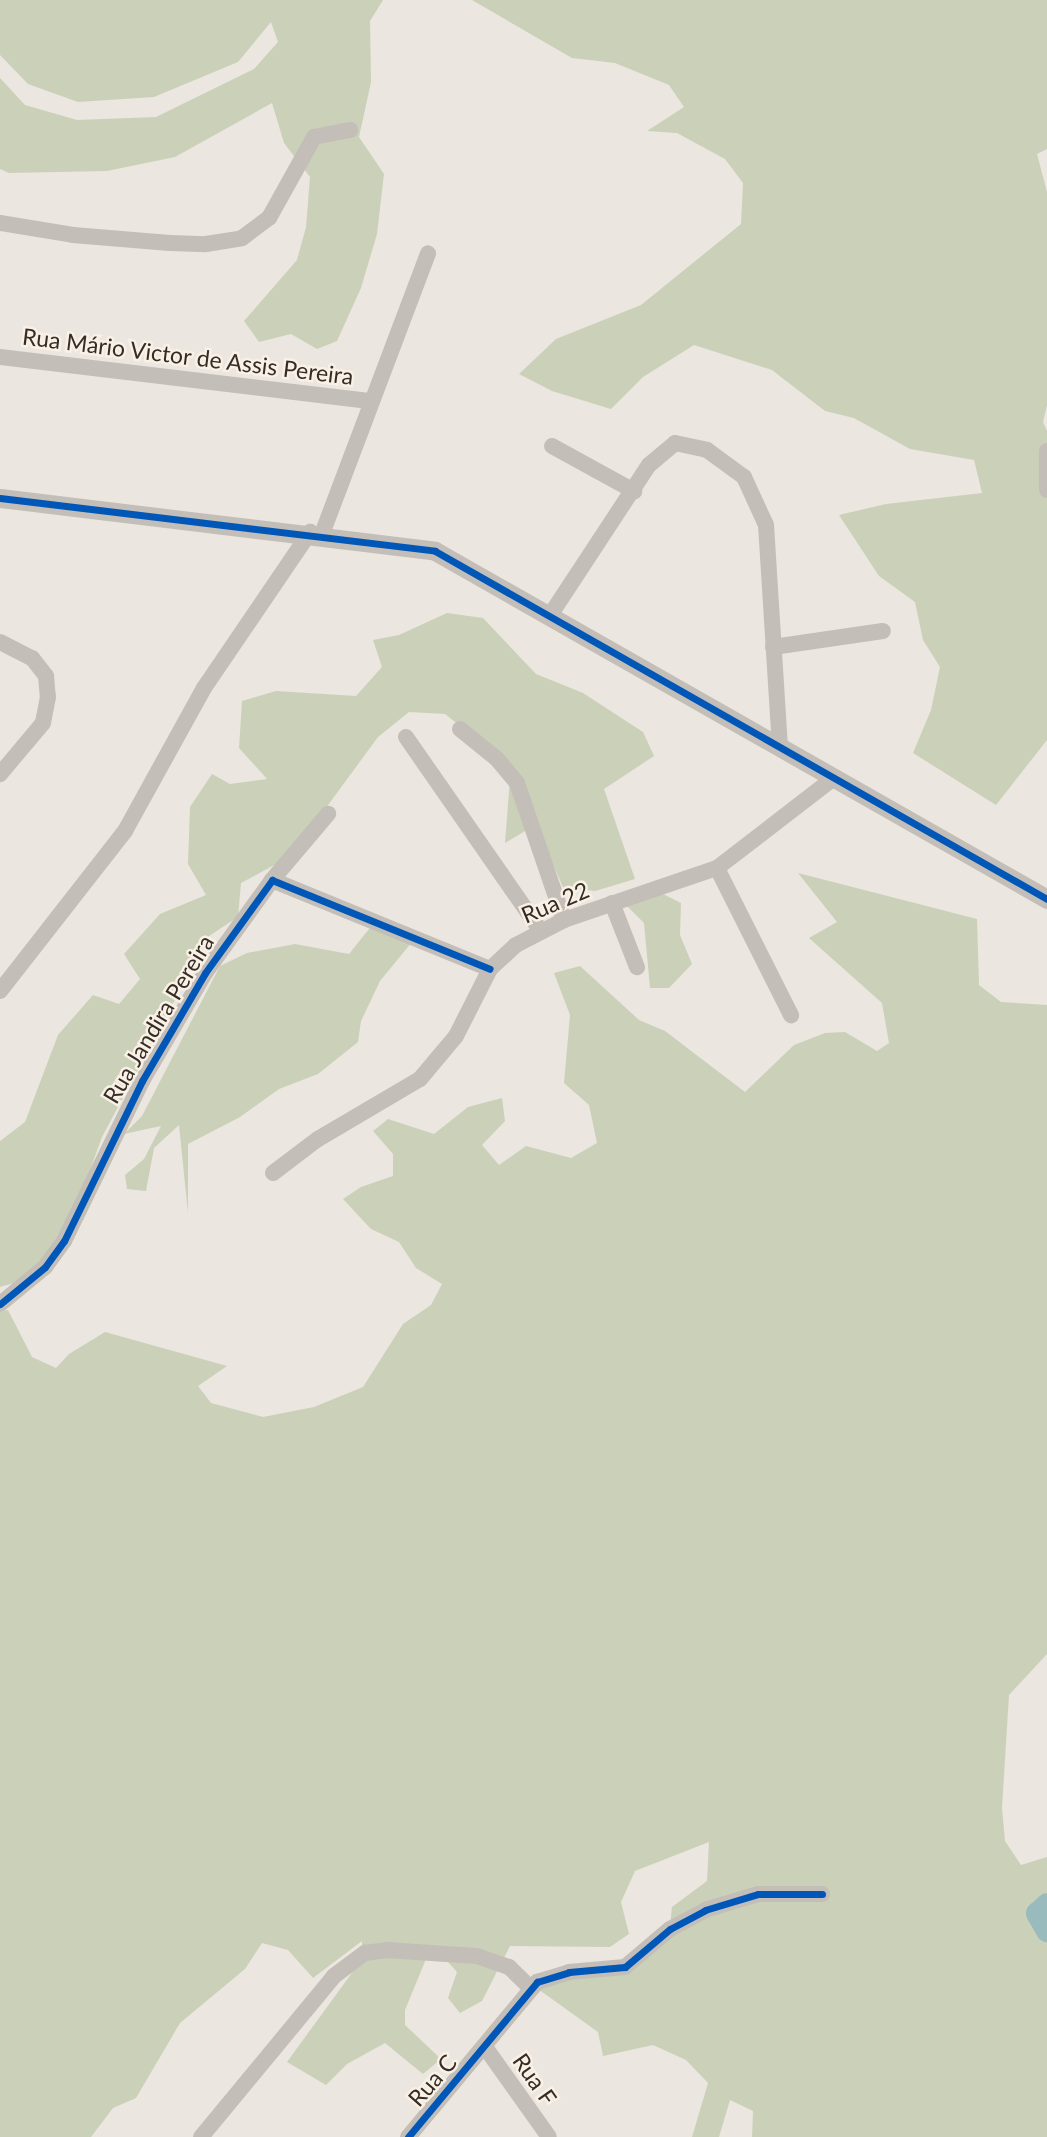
<!DOCTYPE html>
<meta charset="utf-8">
<style>
body{margin:0}
#map{position:relative;width:1047px;height:2137px;overflow:hidden;background:#ebe6df;font-family:Lato,sans-serif}
div>[style]{position:absolute}
.green>*{inset:0;background:#cbd1b8}
.river>*{height:23px;margin:-11.5px;padding:0 11.5px;transform-origin:11.5px;border-radius:11.5px;background:#9abbbd}
.minor>*{height:16px;margin:-8px;padding:0 8px;transform-origin:8px;border-radius:8px;background:#c4beb8}
.tertiary>*{height:19px;margin:-9.5px;padding:0 9.5px;transform-origin:9.5px;border-radius:9.5px;background:#c4beb8}
.cycleway>*{height:7px;margin:-3.5px;padding:0 3.5px;transform-origin:3.5px;border-radius:3.5px;background:#0057b8}
span{translate:-50% -50%;white-space:nowrap;text-align:center;line-height:1.15;-webkit-text-stroke:5px #f9f1e5;paint-order:stroke}
.street-label{font-size:23px;color:#352c26}
</style>
<div id="map">
<div class="green">
<i style="clip-path:polygon(0 0,383px 0,370px 21px,371px 82px,359px 137px,384px 174px,377px 234px,361px 288px,337px 341px,317px 349px,291px 334px,259px 342px,244px 321px,297px 260px,306px 227px,310px 177px,284px 143px,272px 103px,175px 157px,107px 171px,9px 173px,0 169px,0 78px,25px 105px,77px 120px,156px 117px,254px 69px,278px 42px,271px 22px,238px 62px,154px 97px,78px 102px,28px 84px,0 55px)"></i>
<i style="clip-path:polygon(472px 0,1047px 0,1047px 149px,1037px 154px,1047px 192px,1047px 405px,1043px 422px,1047px 431px,1047px 740px,996px 805px,913px 753px,931px 710px,940px 667px,923px 640px,915px 602px,879px 576px,839px 515px,886px 504px,982px 493px,974px 460px,910px 449px,854px 418px,825px 411px,772px 370px,694px 345px,643px 377px,611px 409px,552px 391px,519px 374px,556px 339px,641px 305px,741px 224px,743px 183px,725px 159px,677px 133px,647px 131px,684px 107px,669px 85px,615px 63px,572px 58px)"></i>
<i style="clip-path:polygon(447px 613px,483px 618px,536px 674px,583px 693px,643px 732px,654px 756px,604px 789px,635px 879px,595px 891px,563px 887px,541px 837px,530px 828px,505px 843px,511px 766px,445px 714px,409px 712px,378px 737px,320px 816px,278px 863px,241px 883px,238px 917px,209px 936px,102px 1137px,75px 1211px,28px 1279px,0 1287px,0 1141px,25px 1122px,58px 1035px,93px 995px,119px 1004px,140px 979px,124px 954px,160px 914px,206px 895px,188px 864px,190px 807px,212px 774px,230px 784px,267px 779px,239px 748px,242px 701px,276px 691px,356px 696px,382px 667px,373px 640px,399px 635px)"></i>
<i style="clip-path:polygon(798px 873px,977px 919px,979px 985px,1001px 1002px,1047px 1005px,1047px 1654px,1009px 1695px,1002px 1808px,1005px 1841px,1021px 1865px,1047px 1857px,1047px 2137px,752px 2137px,753px 2111px,730px 2100px,719px 2137px,692px 2137px,708px 2083px,686px 2060px,653px 2045px,603px 2056px,598px 2032px,538px 1989px,626px 1960px,670px 1926px,672px 1907px,707px 1881px,709px 1842px,635px 1871px,621px 1902px,629px 1934px,610px 1947px,510px 1946px,482px 2001px,460px 2013px,448px 1998px,457px 1972px,448px 1962px,426px 1959px,405px 2010px,405px 2025px,441px 2059px,423px 2074px,385px 2043px,347px 2064px,326px 2085px,287px 2062px,362px 1959px,362px 1941px,313px 1978px,288px 1950px,262px 1943px,245px 1969px,180px 2023px,136px 2098px,113px 2108px,91px 2137px,0 2137px,0 1312px,8px 1310px,32px 1357px,56px 1368px,69px 1354px,105px 1332px,227px 1366px,198px 1386px,211px 1403px,263px 1417px,314px 1407px,363px 1387px,403px 1324px,431px 1305px,442px 1284px,416px 1268px,399px 1242px,371px 1229px,343px 1199px,361px 1187px,393px 1176px,393px 1154px,373px 1131px,388px 1119px,434px 1134px,468px 1107px,502px 1098px,505px 1121px,482px 1145px,499px 1165px,526px 1146px,571px 1158px,597px 1143px,589px 1105px,564px 1083px,570px 1015px,554px 973px,580px 966px,639px 1020px,665px 1031px,745px 1092px,794px 1045px,825px 1033px,845px 1032px,877px 1051px,889px 1043px,882px 1003px,809px 938px,837px 922px)"></i>
<i style="clip-path:polygon(661px 893px,681px 903px,680px 935px,692px 964px,669px 988px,650px 988px,644px 923px,623px 902px)"></i>
<i style="clip-path:polygon(373px 924px,412px 942px,380px 981px,361px 1021px,358px 1042px,318px 1074px,279px 1089px,240px 1117px,188px 1144px,188px 1213px,179px 1125px,154px 1148px,146px 1191px,127px 1189px,125px 1175px,144px 1159px,161px 1126px,124px 1134px,142px 1116px,220px 966px,247px 953px,295px 944px,349px 954px)"></i>
</div>
<div class="river">
<i style="left:1047px;top:1904px;width:13px;rotate:138deg"></i>
<i style="left:1037px;top:1913px;width:20px;rotate:60deg"></i>
</div>
<div class="minor">
<i style="left:0;top:223px;width:74px;rotate:9.3deg"></i>
<i style="left:73px;top:235px;width:97px;rotate:4.7deg"></i>
<i style="left:170px;top:243px;width:36px;rotate:2deg"></i>
<i style="left:206px;top:244px;width:36px;rotate:-9deg"></i>
<i style="left:242px;top:238px;width:34px;rotate:-37deg"></i>
<i style="left:269px;top:218px;width:93px;rotate:-60.9deg"></i>
<i style="left:314px;top:137px;width:37px;rotate:-11deg"></i>
<i style="left:0;top:357px;width:374px;rotate:6.8deg"></i>
<i style="left:552px;top:446px;width:94px;rotate:28.8deg"></i>
<i style="left:1047px;top:451px;width:39px;rotate:90deg"></i>
<i style="left:322px;top:534px;width:300px;rotate:-69.3deg"></i>
<i style="left:549px;top:617px;width:182px;rotate:-56.7deg"></i>
<i style="left:649px;top:465px;width:34px;rotate:-40deg"></i>
<i style="left:675px;top:443px;width:33px;rotate:12deg"></i>
<i style="left:707px;top:450px;width:46px;rotate:36.1deg"></i>
<i style="left:744px;top:477px;width:53px;rotate:65.4deg"></i>
<i style="left:766px;top:525px;width:222px;rotate:86.4deg"></i>
<i style="left:0;top:642px;width:36px;rotate:27deg"></i>
<i style="left:32px;top:658px;width:23px;rotate:52deg"></i>
<i style="left:46px;top:676px;width:21px;rotate:85deg"></i>
<i style="left:48px;top:697px;width:26px;rotate:101deg"></i>
<i style="left:43px;top:723px;width:67px;rotate:130.1deg"></i>
<i style="left:773px;top:647px;width:111px;rotate:-8.3deg"></i>
<i style="left:460px;top:729px;width:48px;rotate:39deg"></i>
<i style="left:497px;top:759px;width:31px;rotate:50deg"></i>
<i style="left:517px;top:783px;width:145px;rotate:71.1deg"></i>
<i style="left:406px;top:737px;width:235px;rotate:55.2deg"></i>
<i style="left:717px;top:868px;width:165px;rotate:63.3deg"></i>
<i style="left:272px;top:880px;width:87px;rotate:-49.7deg"></i>
<i style="left:612px;top:903px;width:69px;rotate:68.7deg"></i>
<i style="left:0;top:991px;width:203px;rotate:-52deg"></i>
<i style="left:125px;top:831px;width:163px;rotate:-61.1deg"></i>
<i style="left:204px;top:688px;width:189px;rotate:-55.8deg"></i>
<i style="left:273px;top:1173px;width:56px;rotate:-37.1deg"></i>
<i style="left:318px;top:1139px;width:118px;rotate:-30.5deg"></i>
<i style="left:420px;top:1079px;width:56px;rotate:-50.1deg"></i>
<i style="left:456px;top:1036px;width:75px;rotate:-63.1deg"></i>
<i style="left:490px;top:969px;width:35px;rotate:-43deg"></i>
<i style="left:516px;top:945px;width:54px;rotate:-27.5deg"></i>
<i style="left:564px;top:920px;width:162px;rotate:-18.8deg"></i>
<i style="left:717px;top:868px;width:148px;rotate:-37.6deg"></i>
<i style="left:0;top:1304px;width:58px;rotate:-39.4deg"></i>
<i style="left:45px;top:1267px;width:32px;rotate:-54deg"></i>
<i style="left:64px;top:1241px;width:178px;rotate:-64deg"></i>
<i style="left:142px;top:1081px;width:125px;rotate:-59.7deg"></i>
<i style="left:205px;top:973px;width:115px;rotate:-54.2deg"></i>
<i style="left:272px;top:880px;width:235px;rotate:22.2deg"></i>
<i style="left:485px;top:2047px;width:110px;rotate:54.6deg"></i>
<i style="left:201px;top:2137px;width:209px;rotate:-50.4deg"></i>
<i style="left:334px;top:1976px;width:39px;rotate:-37deg"></i>
<i style="left:365px;top:1953px;width:21px;rotate:-8deg"></i>
<i style="left:386px;top:1950px;width:91px;rotate:3.8deg"></i>
<i style="left:477px;top:1956px;width:34px;rotate:19deg"></i>
<i style="left:509px;top:1967px;width:29px;rotate:44deg"></i>
<i style="left:408px;top:2137px;width:202px;rotate:-50.2deg"></i>
<i style="left:537px;top:1982px;width:34px;rotate:-17deg"></i>
<i style="left:569px;top:1972px;width:56px;rotate:-5.1deg"></i>
<i style="left:625px;top:1967px;width:59px;rotate:-40.2deg"></i>
<i style="left:670px;top:1929px;width:40px;rotate:-28deg"></i>
<i style="left:705px;top:1910px;width:55px;rotate:-16.8deg"></i>
<i style="left:758px;top:1894px;width:64px"></i>
</div>
<div class="tertiary">
<i style="left:0;top:498px;width:438px;rotate:6.9deg"></i>
<i style="left:435px;top:551px;width:704px;rotate:29.62deg"></i>
</div>
<div class="cycleway">
<i style="left:0;top:498px;width:438px;rotate:6.9deg"></i>
<i style="left:435px;top:551px;width:704px;rotate:29.62deg"></i>
<i style="left:0;top:1304px;width:58px;rotate:-39.4deg"></i>
<i style="left:45px;top:1267px;width:32px;rotate:-54deg"></i>
<i style="left:64px;top:1241px;width:178px;rotate:-64deg"></i>
<i style="left:142px;top:1081px;width:125px;rotate:-59.7deg"></i>
<i style="left:205px;top:973px;width:115px;rotate:-54.2deg"></i>
<i style="left:272px;top:880px;width:235px;rotate:22.2deg"></i>
<i style="left:408px;top:2137px;width:202px;rotate:-50.2deg"></i>
<i style="left:537px;top:1982px;width:34px;rotate:-17deg"></i>
<i style="left:569px;top:1972px;width:56px;rotate:-5.1deg"></i>
<i style="left:625px;top:1967px;width:59px;rotate:-40.2deg"></i>
<i style="left:670px;top:1929px;width:40px;rotate:-28deg"></i>
<i style="left:705px;top:1910px;width:55px;rotate:-16.8deg"></i>
<i style="left:758px;top:1894px;width:64px"></i>
</div>
<div class="street-label">
<span style="left:188px;top:356px;rotate:7deg">Rua Mário Victor de Assis Pereira</span>
<span style="left:555px;top:902px;rotate:-23deg">Rua 22</span>
<span style="left:158px;top:1019px;rotate:-59deg">Rua Jandira Pereira</span>
<span style="left:535px;top:2079px;rotate:55deg">Rua F</span>
<span style="left:432px;top:2080px;rotate:-49deg">Rua C</span>
</div>
</div>
